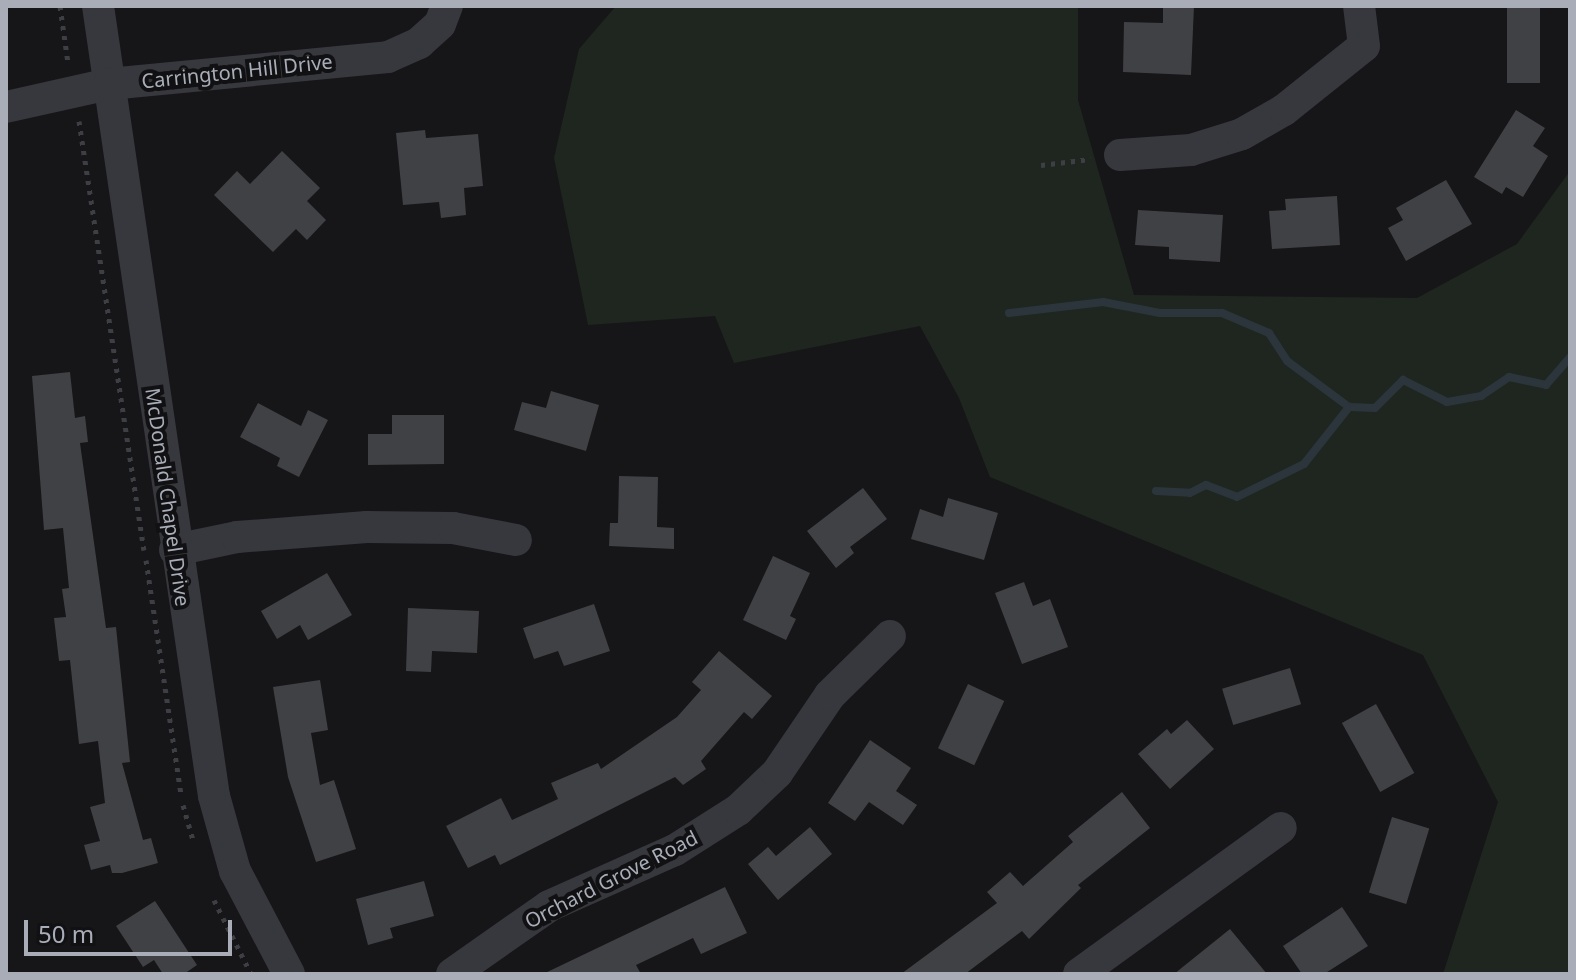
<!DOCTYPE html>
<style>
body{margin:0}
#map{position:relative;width:1576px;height:980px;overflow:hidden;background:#161618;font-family:"Noto Sans",sans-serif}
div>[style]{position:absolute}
.green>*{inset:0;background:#1e261f}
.stream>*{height:8px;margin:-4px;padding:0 4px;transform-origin:4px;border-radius:4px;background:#2c353c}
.building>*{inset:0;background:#404145;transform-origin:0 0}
.path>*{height:5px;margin-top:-2.5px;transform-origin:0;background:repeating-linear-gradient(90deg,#3d3f44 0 4px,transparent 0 10px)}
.minor>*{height:32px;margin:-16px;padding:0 16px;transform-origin:16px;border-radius:16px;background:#37383d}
span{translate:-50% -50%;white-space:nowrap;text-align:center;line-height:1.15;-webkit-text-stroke:8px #111113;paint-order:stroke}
.street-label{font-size:20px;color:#a8adb8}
.frame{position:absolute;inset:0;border:8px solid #a8adb8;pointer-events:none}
.scale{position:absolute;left:24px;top:920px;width:208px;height:36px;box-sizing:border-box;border:4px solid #a8adb8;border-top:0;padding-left:10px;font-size:24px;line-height:28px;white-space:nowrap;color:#a8adb8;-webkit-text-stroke:6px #111113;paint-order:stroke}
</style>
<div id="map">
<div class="green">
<i style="clip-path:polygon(616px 6px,1078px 6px,1078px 100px,1134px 295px,1417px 298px,1517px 244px,1570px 171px,1570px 974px,1443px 974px,1498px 802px,1423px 655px,990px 477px,959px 398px,920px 326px,734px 363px,715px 316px,588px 325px,554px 158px,579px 49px)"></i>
</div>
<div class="stream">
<i style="left:1009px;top:313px;width:95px;rotate:-6.7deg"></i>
<i style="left:1103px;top:302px;width:58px;rotate:10.9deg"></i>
<i style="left:1160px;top:313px;width:62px"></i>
<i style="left:1222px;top:313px;width:51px;rotate:23.1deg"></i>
<i style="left:1269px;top:333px;width:33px;rotate:57deg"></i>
<i style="left:1287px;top:361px;width:77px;rotate:36.6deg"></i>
<i style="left:1156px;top:491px;width:34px;rotate:3deg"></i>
<i style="left:1190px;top:493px;width:18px;rotate:-27deg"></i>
<i style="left:1206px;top:485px;width:33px;rotate:21deg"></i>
<i style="left:1237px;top:497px;width:75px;rotate:-26.2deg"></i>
<i style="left:1304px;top:464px;width:73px;rotate:-51.7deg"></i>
<i style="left:1349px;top:407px;width:26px;rotate:2deg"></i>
<i style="left:1375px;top:408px;width:40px;rotate:-45deg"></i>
<i style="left:1403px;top:380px;width:49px;rotate:26.6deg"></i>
<i style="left:1447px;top:402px;width:35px;rotate:-10deg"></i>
<i style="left:1481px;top:396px;width:34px;rotate:-34deg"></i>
<i style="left:1509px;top:377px;width:38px;rotate:12deg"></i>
<i style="left:1546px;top:385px;width:37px;rotate:-49deg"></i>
</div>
<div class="building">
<i style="clip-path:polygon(1163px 6px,1194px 6px,1191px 75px,1123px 72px,1124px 22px,1163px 23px)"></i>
<i style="left:1507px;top:6px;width:33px;height:77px"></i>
<i style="clip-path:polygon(1516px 110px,1545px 128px,1533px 146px,1548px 156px,1523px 197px,1506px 187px,1502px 194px,1474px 177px)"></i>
<i style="clip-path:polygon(425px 130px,426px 138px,478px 134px,483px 186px,464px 188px,466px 215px,441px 218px,439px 202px,403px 205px,396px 133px)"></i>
<i style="clip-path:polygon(282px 151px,320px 188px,307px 201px,326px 220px,307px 240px,296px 229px,273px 252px,214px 195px,237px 171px,250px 184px)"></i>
<i style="clip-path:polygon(1446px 180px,1472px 224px,1406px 261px,1388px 228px,1403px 220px,1396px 208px)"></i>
<i style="clip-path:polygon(1337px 196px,1340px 245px,1272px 249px,1269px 211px,1286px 210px,1285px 199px)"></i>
<i style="clip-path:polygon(1138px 210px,1223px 215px,1220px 262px,1169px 259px,1169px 247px,1135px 245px)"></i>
<i style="clip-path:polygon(70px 372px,75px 418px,85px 416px,88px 442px,80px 443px,106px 628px,116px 627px,130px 762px,122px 763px,143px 840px,151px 838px,158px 863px,122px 873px,112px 873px,110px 865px,91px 870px,84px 845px,100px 841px,90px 807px,105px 803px,98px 741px,79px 744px,70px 660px,59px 661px,54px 618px,66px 617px,62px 589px,69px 588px,63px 528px,44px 530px,32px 376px)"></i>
<i style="clip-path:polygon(551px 391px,599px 405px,586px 451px,514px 430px,522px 402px,546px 408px)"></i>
<i style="clip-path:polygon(258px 403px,301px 426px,308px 410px,328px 420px,299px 477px,277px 466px,280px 458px,240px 437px)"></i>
<i style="clip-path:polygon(392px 415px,444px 415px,444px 464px,368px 465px,368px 434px,392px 434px)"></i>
<i style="clip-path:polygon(619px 476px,658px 477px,657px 527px,674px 528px,674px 549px,609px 546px,610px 523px,618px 523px)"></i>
<i style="clip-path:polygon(863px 488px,887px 519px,850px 547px,854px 553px,836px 568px,807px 531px)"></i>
<i style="clip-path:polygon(948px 498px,998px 513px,984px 560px,911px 539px,920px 509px,943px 517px)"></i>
<i style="clip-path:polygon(773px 556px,810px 573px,790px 616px,796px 619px,786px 640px,743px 620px)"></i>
<i style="clip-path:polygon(327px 573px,352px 615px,308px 640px,300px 625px,277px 639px,261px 611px)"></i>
<i style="clip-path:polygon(1024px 582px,1033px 606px,1050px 599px,1068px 647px,1022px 664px,995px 593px)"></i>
<i style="clip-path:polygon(594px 604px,610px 651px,564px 666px,558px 651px,534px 659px,523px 628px)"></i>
<i style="clip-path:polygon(408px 608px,479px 611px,477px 653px,432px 651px,431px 672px,406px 671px)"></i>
<i style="clip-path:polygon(719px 651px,772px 696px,752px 719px,744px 712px,701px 761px,706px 769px,683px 785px,675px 777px,500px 865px,495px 855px,468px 868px,446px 826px,501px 798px,512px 820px,558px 799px,551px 783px,598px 763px,601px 769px,677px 717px,701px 690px,692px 682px)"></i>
<i style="left:1290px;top:668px;width:38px;height:71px;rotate:73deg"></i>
<i style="clip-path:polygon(320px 680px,328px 730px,311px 733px,320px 785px,334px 780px,356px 849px,316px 862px,288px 777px,273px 687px)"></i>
<i style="left:968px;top:684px;width:40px;height:71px;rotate:25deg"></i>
<i style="left:1376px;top:704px;width:79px;height:39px;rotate:61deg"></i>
<i style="clip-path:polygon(1187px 720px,1214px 749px,1170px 789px,1138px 754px,1167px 729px,1171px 734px)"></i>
<i style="clip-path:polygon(870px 740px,911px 768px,896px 791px,917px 805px,903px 825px,869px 802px,855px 821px,828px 803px)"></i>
<i style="clip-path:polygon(1122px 792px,1150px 828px,1078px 885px,1081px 888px,1029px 939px,1022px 931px,965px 974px,901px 974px,997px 903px,987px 892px,1010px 872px,1023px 886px,1073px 842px,1068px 836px)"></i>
<i style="left:1392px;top:817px;width:39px;height:79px;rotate:17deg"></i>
<i style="clip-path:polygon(810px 827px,832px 854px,778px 900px,748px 864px,768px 847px,776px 856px)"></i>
<i style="clip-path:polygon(424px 881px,434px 916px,390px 928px,393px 938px,368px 945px,356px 899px)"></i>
<i style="clip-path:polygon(725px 887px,747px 933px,701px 954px,693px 938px,636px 965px,641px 974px,543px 974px)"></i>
<i style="clip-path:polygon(155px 901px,197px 965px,184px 974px,163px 974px,154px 960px,143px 967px,116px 926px)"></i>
<i style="clip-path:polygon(1342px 907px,1368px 946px,1324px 974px,1302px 974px,1283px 946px)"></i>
<i style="clip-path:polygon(1230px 929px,1267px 974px,1174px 974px)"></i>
</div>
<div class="path">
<i style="left:60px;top:6px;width:58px;rotate:82deg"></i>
<i style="left:79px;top:121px;width:434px;rotate:81.4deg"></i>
<i style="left:1041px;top:165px;width:50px;rotate:-6.8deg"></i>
<i style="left:146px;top:560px;width:238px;rotate:81.5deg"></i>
<i style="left:183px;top:805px;width:37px;rotate:74deg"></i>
<i style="left:214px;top:900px;width:83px;rotate:63.4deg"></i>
</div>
<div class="minor">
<i style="left:98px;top:6px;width:798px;rotate:81.65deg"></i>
<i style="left:214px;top:796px;width:78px;rotate:74.4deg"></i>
<i style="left:235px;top:871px;width:116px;rotate:62.3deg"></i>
<i style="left:6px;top:107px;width:106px;rotate:-12.6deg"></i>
<i style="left:109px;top:84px;width:280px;rotate:-5.5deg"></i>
<i style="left:388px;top:57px;width:34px;rotate:-24deg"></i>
<i style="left:419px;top:43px;width:28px;rotate:-42deg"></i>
<i style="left:440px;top:24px;width:19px;rotate:-69deg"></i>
<i style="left:1120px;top:155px;width:71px;rotate:-4deg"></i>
<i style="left:1191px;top:150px;width:53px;rotate:-17.4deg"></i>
<i style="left:1242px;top:134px;width:48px;rotate:-29.7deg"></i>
<i style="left:1284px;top:110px;width:102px;rotate:-38.7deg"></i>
<i style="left:1364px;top:46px;width:40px;rotate:-97.1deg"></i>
<i style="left:175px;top:550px;width:63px;rotate:-11.8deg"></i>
<i style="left:237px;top:537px;width:130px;rotate:-4.4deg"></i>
<i style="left:367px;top:527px;width:86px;rotate:0.7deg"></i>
<i style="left:453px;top:528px;width:64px;rotate:10.8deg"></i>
<i style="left:452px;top:974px;width:118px;rotate:-35deg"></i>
<i style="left:549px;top:906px;width:138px;rotate:-24deg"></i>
<i style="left:675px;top:850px;width:75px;rotate:-32.4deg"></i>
<i style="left:738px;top:810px;width:54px;rotate:-43.5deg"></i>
<i style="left:777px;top:773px;width:94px;rotate:-55.8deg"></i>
<i style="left:830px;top:695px;width:84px;rotate:-44.5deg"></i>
<i style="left:1079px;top:974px;width:249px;rotate:-35.9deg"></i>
</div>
<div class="street-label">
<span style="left:237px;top:71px;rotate:-6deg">Carrington Hill Drive</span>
<span style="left:168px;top:497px;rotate:82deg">McDonald Chapel Drive</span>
<span style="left:611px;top:879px;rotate:-27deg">Orchard Grove Road</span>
</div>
<div class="frame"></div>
<div class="scale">50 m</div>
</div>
